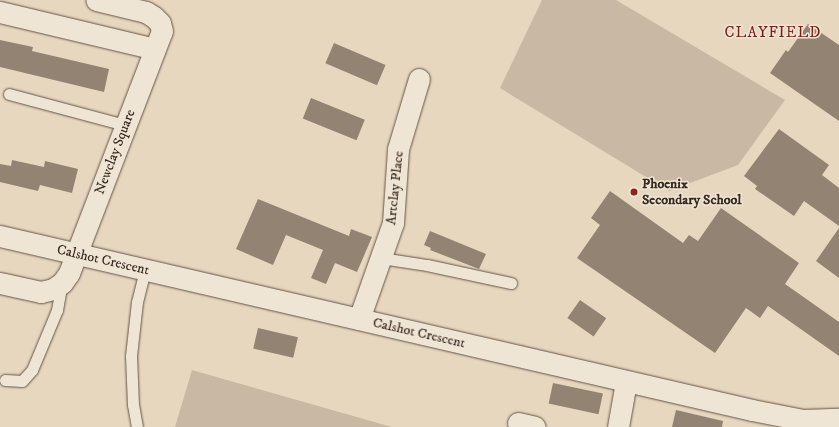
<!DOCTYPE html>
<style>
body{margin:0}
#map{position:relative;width:839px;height:427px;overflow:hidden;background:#e7d7bf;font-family:"IM FELL DW Pica",serif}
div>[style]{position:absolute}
.green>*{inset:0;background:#c9b9a4}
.building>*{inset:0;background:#938372;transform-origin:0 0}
.roads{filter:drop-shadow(0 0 1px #645447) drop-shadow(0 0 1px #645447)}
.lane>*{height:11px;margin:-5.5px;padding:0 5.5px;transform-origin:5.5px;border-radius:5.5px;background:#efe5d5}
.street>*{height:21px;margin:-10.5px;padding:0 10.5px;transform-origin:10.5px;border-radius:10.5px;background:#efe5d5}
.dots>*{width:11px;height:11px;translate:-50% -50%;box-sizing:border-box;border:2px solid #efe5d5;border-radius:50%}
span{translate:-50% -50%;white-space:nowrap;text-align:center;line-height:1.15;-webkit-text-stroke:3px #efe5d5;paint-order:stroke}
.street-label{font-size:14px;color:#38291f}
.poi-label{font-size:14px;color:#38291f;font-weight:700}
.left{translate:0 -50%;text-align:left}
.neighbourhood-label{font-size:15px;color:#7a1f14;letter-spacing:1px}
</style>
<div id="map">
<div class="green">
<i style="clip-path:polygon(542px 0,616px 0,785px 100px,738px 165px,669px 191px,500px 88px)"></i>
<i style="clip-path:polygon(192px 370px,392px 427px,175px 427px)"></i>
</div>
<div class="building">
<i style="clip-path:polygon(808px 24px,839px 45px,839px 121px,770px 73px,786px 50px,788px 52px)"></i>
<i style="clip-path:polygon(0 40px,33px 47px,32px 51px,109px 69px,104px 92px,0 67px)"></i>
<i style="left:334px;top:43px;width:56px;height:22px;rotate:23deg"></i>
<i style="left:311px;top:98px;width:58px;height:22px;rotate:22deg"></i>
<i style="clip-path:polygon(779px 129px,829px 165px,822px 175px,839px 188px,839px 226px,804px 201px,794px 216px,755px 189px,757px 186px,744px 176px)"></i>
<i style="clip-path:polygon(12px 160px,44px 167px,45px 161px,78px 169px,72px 193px,40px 185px,38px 191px,0 182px,0 164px,11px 166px)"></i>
<i style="clip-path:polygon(610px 191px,683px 243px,689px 235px,698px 241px,721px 208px,799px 263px,785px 284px,839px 322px,839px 356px,768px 306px,760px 318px,746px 308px,715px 353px,577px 258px,600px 225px,591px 218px)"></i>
<i style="clip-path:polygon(258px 199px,349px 236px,351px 229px,372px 237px,357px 272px,335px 263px,326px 284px,311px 278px,323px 250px,286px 235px,273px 265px,236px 249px)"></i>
<i style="clip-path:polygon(839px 228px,839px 278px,816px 261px)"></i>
<i style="clip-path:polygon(430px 231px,486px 254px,479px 269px,430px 250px,431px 248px,424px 245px)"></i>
<i style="left:580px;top:300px;width:32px;height:22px;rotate:35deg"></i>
<i style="left:258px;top:328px;width:41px;height:21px;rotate:13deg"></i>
<i style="left:553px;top:383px;width:51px;height:21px;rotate:12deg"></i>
<i style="clip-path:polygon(676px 410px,723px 421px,722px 427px,672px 427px)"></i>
</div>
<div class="roads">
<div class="lane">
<i style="left:9px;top:94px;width:120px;rotate:15deg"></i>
<i style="left:381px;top:258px;width:47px;rotate:8.7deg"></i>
<i style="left:427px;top:265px;width:86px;rotate:12.1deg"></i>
<i style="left:5px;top:380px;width:17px;rotate:3deg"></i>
<i style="left:22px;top:381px;width:15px;rotate:-48deg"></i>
<i style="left:32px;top:370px;width:65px;rotate:-67.4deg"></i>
<i style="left:57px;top:310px;width:27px;rotate:-80deg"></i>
<i style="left:137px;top:427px;width:22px;rotate:-100deg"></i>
<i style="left:133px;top:405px;width:49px;rotate:-92.3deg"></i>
<i style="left:131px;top:356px;width:54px;rotate:-83.7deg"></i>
<i style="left:137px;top:302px;width:33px;rotate:-76deg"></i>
</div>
<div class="street">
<i style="left:0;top:12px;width:159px;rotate:13.4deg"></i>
<i style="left:0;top:236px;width:772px;rotate:13.03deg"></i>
<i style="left:752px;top:410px;width:52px;rotate:11.1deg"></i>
<i style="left:803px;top:420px;width:36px;rotate:-2deg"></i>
<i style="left:0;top:283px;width:42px;rotate:12.4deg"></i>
<i style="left:41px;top:292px;width:12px;rotate:-14deg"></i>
<i style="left:53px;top:289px;width:11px;rotate:-34deg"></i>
<i style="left:62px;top:283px;width:12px;rotate:-55deg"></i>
<i style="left:69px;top:273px;width:259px;rotate:-69deg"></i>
<i style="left:162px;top:31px;width:8px;rotate:-104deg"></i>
<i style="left:160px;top:23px;width:8px;rotate:-135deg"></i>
<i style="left:154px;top:17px;width:9px;rotate:-148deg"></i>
<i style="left:146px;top:12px;width:51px;rotate:-166.5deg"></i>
<i style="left:359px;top:319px;width:102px;rotate:-70.5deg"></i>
<i style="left:393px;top:223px;width:74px;rotate:-86.1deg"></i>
<i style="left:398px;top:149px;width:73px;rotate:-73.3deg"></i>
<i style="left:518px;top:423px;width:17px;rotate:13deg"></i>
<i style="left:618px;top:427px;width:46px;rotate:-79.9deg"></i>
</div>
</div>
<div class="dots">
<i style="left:634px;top:192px;background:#8f2418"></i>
</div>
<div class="street-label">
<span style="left:115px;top:152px;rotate:-69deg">Newclay Square</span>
<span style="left:395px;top:188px;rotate:-84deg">Artclay Place</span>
<span style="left:103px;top:260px;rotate:13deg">Calshot Crescent</span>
<span style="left:419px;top:333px;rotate:13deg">Calshot Crescent</span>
</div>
<div class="poi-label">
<span class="left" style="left:642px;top:192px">Phoenix<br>Secondary School</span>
</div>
<div class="neighbourhood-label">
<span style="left:773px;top:33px">CLAYFIELD</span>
</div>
</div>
